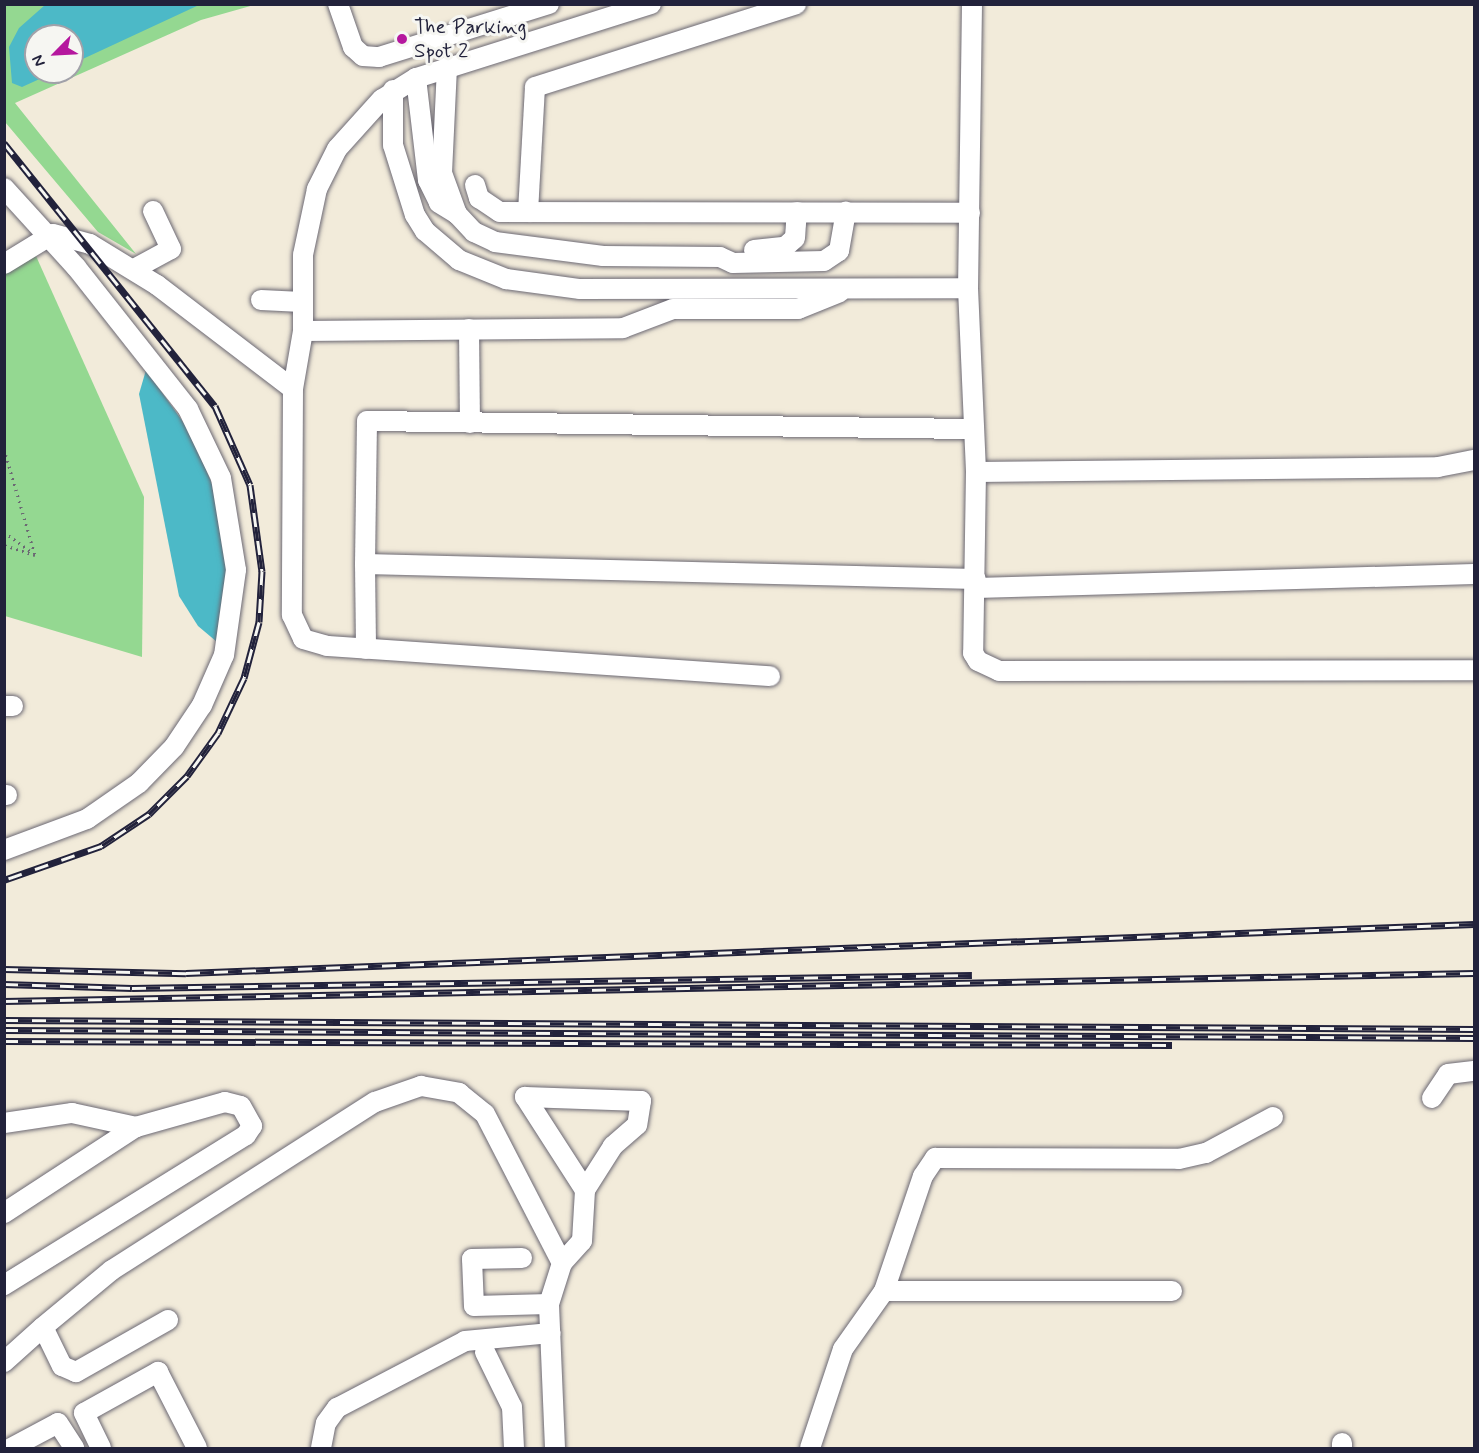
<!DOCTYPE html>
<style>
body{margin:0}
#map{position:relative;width:1479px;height:1453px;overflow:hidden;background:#f2ebda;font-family:Mynerve,sans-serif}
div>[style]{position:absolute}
.green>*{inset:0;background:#94d891}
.water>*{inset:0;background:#4cb9c7}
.path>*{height:3px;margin-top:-1.5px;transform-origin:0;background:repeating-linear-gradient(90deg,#6b6873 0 1.5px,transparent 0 6px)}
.roads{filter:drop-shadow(0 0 2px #6b6873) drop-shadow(0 0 2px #6b6873)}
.minor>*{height:20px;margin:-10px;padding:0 10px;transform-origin:10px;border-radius:10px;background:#fff}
.rail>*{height:7px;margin-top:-3.5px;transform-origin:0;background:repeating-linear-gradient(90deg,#f6f6f2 0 14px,#22223b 0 28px);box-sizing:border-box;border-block:2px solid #22223b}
.dots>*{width:16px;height:16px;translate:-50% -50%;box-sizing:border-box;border:3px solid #f6f6f2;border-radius:50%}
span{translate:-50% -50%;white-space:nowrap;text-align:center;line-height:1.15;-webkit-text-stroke:6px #f6f6f2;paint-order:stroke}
.poi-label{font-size:21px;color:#22223b}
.left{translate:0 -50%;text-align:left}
.frame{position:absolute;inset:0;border:6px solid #22223b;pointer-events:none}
.north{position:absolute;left:24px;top:24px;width:60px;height:60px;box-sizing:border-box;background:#f6f6f2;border:2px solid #a1a1a9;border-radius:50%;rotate:246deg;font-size:16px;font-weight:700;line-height:24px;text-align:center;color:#22223b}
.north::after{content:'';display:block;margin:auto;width:21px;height:27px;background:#b5179e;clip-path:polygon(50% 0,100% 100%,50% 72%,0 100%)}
</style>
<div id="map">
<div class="green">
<i style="clip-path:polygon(evenodd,4px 5px,254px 5px,201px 20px,15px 103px,136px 254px,98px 232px,5px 122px,4px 5px,36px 36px,72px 36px,72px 72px,36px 72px,36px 36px)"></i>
<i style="clip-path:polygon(36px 256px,144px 497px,142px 657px,5px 616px,4px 273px)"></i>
</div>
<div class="water">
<i style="clip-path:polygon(45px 5px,45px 4px,199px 5px,72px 64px,72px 36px,36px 36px,36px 72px,55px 72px,22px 87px,12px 83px,9px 47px,19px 28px)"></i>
<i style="clip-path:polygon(146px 370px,193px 436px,215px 492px,226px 548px,226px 596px,217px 642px,198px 626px,179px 596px,139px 394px)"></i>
</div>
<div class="path">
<i style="left:4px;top:449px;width:110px;rotate:73.7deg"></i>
<i style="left:35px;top:555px;width:33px;rotate:-162deg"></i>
<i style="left:4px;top:532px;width:34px;rotate:36deg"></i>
</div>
<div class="roads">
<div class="minor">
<i style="left:338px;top:4px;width:46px;rotate:70.8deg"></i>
<i style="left:353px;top:47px;width:13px;rotate:42deg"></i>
<i style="left:363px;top:56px;width:16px;rotate:4deg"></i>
<i style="left:379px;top:57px;width:178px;rotate:-17.3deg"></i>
<i style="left:651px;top:4px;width:246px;rotate:162.5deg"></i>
<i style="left:416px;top:78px;width:40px;rotate:148deg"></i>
<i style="left:382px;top:99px;width:67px;rotate:132deg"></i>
<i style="left:337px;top:149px;width:45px;rotate:116.6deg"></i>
<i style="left:317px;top:189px;width:67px;rotate:102deg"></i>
<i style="left:303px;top:255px;width:76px;rotate:90deg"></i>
<i style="left:303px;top:331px;width:59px;rotate:99.8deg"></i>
<i style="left:293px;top:389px;width:226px;rotate:90.3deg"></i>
<i style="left:292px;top:615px;width:26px;rotate:65deg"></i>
<i style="left:303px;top:639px;width:25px;rotate:16deg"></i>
<i style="left:327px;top:646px;width:444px;rotate:3.9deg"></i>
<i style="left:972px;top:4px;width:284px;rotate:90.8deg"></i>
<i style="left:968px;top:288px;width:184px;rotate:87.5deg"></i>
<i style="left:976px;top:472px;width:181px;rotate:90.9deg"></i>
<i style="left:973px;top:653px;width:9px;rotate:58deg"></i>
<i style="left:978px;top:661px;width:23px;rotate:25deg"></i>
<i style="left:999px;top:671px;width:475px;rotate:-0.1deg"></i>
<i style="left:447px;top:67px;width:106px;rotate:92.7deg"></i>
<i style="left:442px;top:173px;width:44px;rotate:69.9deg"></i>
<i style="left:457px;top:214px;width:25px;rotate:47deg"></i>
<i style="left:474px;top:232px;width:23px;rotate:25deg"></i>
<i style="left:495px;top:242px;width:109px;rotate:7.4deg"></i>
<i style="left:603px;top:256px;width:117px;rotate:0.5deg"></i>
<i style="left:720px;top:257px;width:14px;rotate:25deg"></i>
<i style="left:733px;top:263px;width:91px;rotate:-1.3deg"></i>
<i style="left:824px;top:261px;width:18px;rotate:-34deg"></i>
<i style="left:839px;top:251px;width:40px;rotate:-80deg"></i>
<i style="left:416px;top:78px;width:103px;rotate:83.3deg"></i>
<i style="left:428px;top:180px;width:25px;rotate:64deg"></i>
<i style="left:439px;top:203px;width:21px;rotate:31deg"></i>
<i style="left:393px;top:90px;width:55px;rotate:90deg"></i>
<i style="left:393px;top:145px;width:73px;rotate:72.6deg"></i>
<i style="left:415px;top:215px;width:19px;rotate:58deg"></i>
<i style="left:425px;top:231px;width:45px;rotate:40.5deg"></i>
<i style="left:459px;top:260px;width:51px;rotate:22deg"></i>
<i style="left:506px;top:279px;width:75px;rotate:7.7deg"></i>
<i style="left:580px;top:289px;width:388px;rotate:-0.1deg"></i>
<i style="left:475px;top:185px;width:14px;rotate:73deg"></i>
<i style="left:479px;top:198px;width:25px;rotate:34deg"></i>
<i style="left:500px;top:212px;width:470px;rotate:0.1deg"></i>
<i style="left:4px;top:188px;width:107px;rotate:47.7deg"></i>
<i style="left:76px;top:267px;width:181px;rotate:51.7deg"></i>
<i style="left:188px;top:409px;width:76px;rotate:64.4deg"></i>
<i style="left:221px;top:478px;width:93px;rotate:80.7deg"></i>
<i style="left:236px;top:570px;width:86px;rotate:98deg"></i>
<i style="left:224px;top:655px;width:55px;rotate:113.7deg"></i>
<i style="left:202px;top:705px;width:50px;rotate:123.7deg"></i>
<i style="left:174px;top:747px;width:50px;rotate:134.2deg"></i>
<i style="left:139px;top:783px;width:63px;rotate:145.3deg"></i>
<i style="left:87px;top:819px;width:89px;rotate:159.5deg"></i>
<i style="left:528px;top:212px;width:125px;rotate:-86.8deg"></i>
<i style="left:535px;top:87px;width:274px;rotate:-17.6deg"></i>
<i style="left:754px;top:250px;width:31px;rotate:-6deg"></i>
<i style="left:785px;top:247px;width:13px;rotate:-42deg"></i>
<i style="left:795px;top:238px;width:26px;rotate:-86deg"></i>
<i style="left:4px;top:264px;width:57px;rotate:-31.5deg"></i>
<i style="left:53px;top:234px;width:38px;rotate:15deg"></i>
<i style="left:90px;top:244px;width:79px;rotate:31.5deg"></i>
<i style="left:157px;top:285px;width:171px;rotate:37.4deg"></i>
<i style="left:134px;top:269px;width:42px;rotate:-28.4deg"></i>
<i style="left:171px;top:249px;width:42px;rotate:-115.3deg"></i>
<i style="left:261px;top:300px;width:41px;rotate:2.8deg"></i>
<i style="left:469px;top:329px;width:94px;rotate:89.4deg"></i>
<i style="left:303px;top:331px;width:320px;rotate:-0.5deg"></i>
<i style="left:623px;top:328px;width:53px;rotate:-20.8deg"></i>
<i style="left:673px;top:309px;width:125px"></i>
<i style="left:798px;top:309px;width:45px;rotate:-22deg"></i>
<i style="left:971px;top:429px;width:604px;rotate:-179.24deg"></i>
<i style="left:367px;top:421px;width:143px;rotate:90.8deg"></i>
<i style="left:365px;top:564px;width:611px;rotate:1.41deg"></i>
<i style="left:976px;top:472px;width:462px;rotate:-0.6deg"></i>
<i style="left:1438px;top:467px;width:37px;rotate:-11deg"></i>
<i style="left:365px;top:564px;width:85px;rotate:89.3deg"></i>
<i style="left:976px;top:588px;width:498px;rotate:-1.6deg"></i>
<i style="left:4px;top:706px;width:9px"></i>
<i style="left:4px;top:795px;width:3px"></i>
<i style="left:1432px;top:1098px;width:29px;rotate:-56deg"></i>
<i style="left:1448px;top:1074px;width:26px;rotate:-7deg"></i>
<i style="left:4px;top:1123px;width:69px;rotate:-8.4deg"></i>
<i style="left:72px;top:1113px;width:66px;rotate:12.3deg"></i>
<i style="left:136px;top:1127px;width:92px;rotate:-15.7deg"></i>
<i style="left:225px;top:1102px;width:16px;rotate:14deg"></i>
<i style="left:241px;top:1106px;width:23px;rotate:61deg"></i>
<i style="left:252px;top:1126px;width:11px;rotate:124deg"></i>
<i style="left:246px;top:1135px;width:285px;rotate:148.2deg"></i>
<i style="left:4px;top:1213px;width:158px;rotate:-33.1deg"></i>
<i style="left:522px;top:1258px;width:50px;rotate:178.9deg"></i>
<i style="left:472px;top:1259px;width:47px;rotate:87.6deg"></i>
<i style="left:474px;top:1306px;width:75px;rotate:-1.5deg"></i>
<i style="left:884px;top:1291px;width:288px"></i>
<i style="left:168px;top:1320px;width:106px;rotate:150.5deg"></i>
<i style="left:76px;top:1372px;width:15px;rotate:-157deg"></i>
<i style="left:62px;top:1366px;width:43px;rotate:-116deg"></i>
<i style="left:43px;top:1327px;width:89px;rotate:-39.6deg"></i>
<i style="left:112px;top:1270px;width:312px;rotate:-32.6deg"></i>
<i style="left:375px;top:1102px;width:49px;rotate:-19.2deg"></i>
<i style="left:421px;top:1086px;width:39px;rotate:10deg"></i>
<i style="left:459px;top:1093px;width:33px;rotate:39deg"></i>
<i style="left:485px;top:1114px;width:168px;rotate:62.7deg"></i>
<i style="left:485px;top:1352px;width:61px;rotate:63.9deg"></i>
<i style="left:512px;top:1407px;width:41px;rotate:87.2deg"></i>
<i style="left:4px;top:1362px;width:52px;rotate:-41.9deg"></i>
<i style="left:11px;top:1448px;width:53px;rotate:-28deg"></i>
<i style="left:58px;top:1423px;width:30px;rotate:57deg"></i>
<i style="left:101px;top:1448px;width:39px;rotate:-116deg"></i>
<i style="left:84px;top:1413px;width:85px;rotate:-29deg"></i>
<i style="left:158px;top:1372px;width:85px;rotate:62.8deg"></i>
<i style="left:321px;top:1448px;width:25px;rotate:-79deg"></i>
<i style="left:326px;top:1423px;width:19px;rotate:-54deg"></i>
<i style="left:337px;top:1408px;width:144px;rotate:-27.6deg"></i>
<i style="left:465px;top:1341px;width:86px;rotate:-5.3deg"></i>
<i style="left:555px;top:1448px;width:144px;rotate:-92.4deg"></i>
<i style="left:549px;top:1304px;width:43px;rotate:-72.4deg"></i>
<i style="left:562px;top:1263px;width:30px;rotate:-48deg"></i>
<i style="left:582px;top:1241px;width:51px;rotate:-86.6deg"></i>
<i style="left:585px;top:1190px;width:111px;rotate:-122.8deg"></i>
<i style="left:525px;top:1097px;width:116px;rotate:2deg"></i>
<i style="left:641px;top:1101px;width:24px;rotate:99deg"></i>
<i style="left:637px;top:1125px;width:32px;rotate:139deg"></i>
<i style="left:613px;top:1146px;width:52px;rotate:122.5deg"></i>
<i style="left:810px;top:1448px;width:104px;rotate:-71.6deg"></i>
<i style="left:843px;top:1349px;width:71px;rotate:-54.7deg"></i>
<i style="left:884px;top:1291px;width:121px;rotate:-71.3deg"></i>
<i style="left:923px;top:1176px;width:22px;rotate:-56deg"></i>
<i style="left:935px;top:1158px;width:244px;rotate:0.2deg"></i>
<i style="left:1179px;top:1159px;width:28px;rotate:-13deg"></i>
<i style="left:1206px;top:1153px;width:76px;rotate:-28.2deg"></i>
<i style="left:1342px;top:1448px;width:5px;rotate:-90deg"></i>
</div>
</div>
<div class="rail">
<i style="left:4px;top:143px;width:337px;rotate:51.3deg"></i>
<i style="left:215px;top:406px;width:86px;rotate:66.1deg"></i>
<i style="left:250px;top:485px;width:87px;rotate:82.1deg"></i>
<i style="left:262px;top:571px;width:51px;rotate:93.4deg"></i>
<i style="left:259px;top:622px;width:58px;rotate:105deg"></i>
<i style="left:244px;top:678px;width:61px;rotate:115.3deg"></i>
<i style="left:218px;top:733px;width:53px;rotate:125.8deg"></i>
<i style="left:187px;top:776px;width:54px;rotate:135deg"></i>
<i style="left:149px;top:814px;width:58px;rotate:146.3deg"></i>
<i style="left:101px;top:846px;width:103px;rotate:160.7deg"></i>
<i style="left:4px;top:969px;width:182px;rotate:1.3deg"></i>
<i style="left:186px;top:973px;width:1289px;rotate:-2.18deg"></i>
<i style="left:4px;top:984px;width:128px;rotate:1.8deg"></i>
<i style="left:132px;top:988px;width:840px;rotate:-0.89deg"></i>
<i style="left:4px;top:1001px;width:1470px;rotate:-1.09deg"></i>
<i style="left:4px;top:1020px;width:1470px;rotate:0.35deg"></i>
<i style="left:4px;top:1030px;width:1470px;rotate:0.31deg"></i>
<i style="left:4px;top:1041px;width:1168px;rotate:0.2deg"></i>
</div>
<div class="dots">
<i style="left:402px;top:39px;background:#b5179e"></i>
</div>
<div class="poi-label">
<span class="left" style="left:414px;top:39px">The Parking<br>Spot 2</span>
</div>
<div class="frame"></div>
<div class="north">N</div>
</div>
